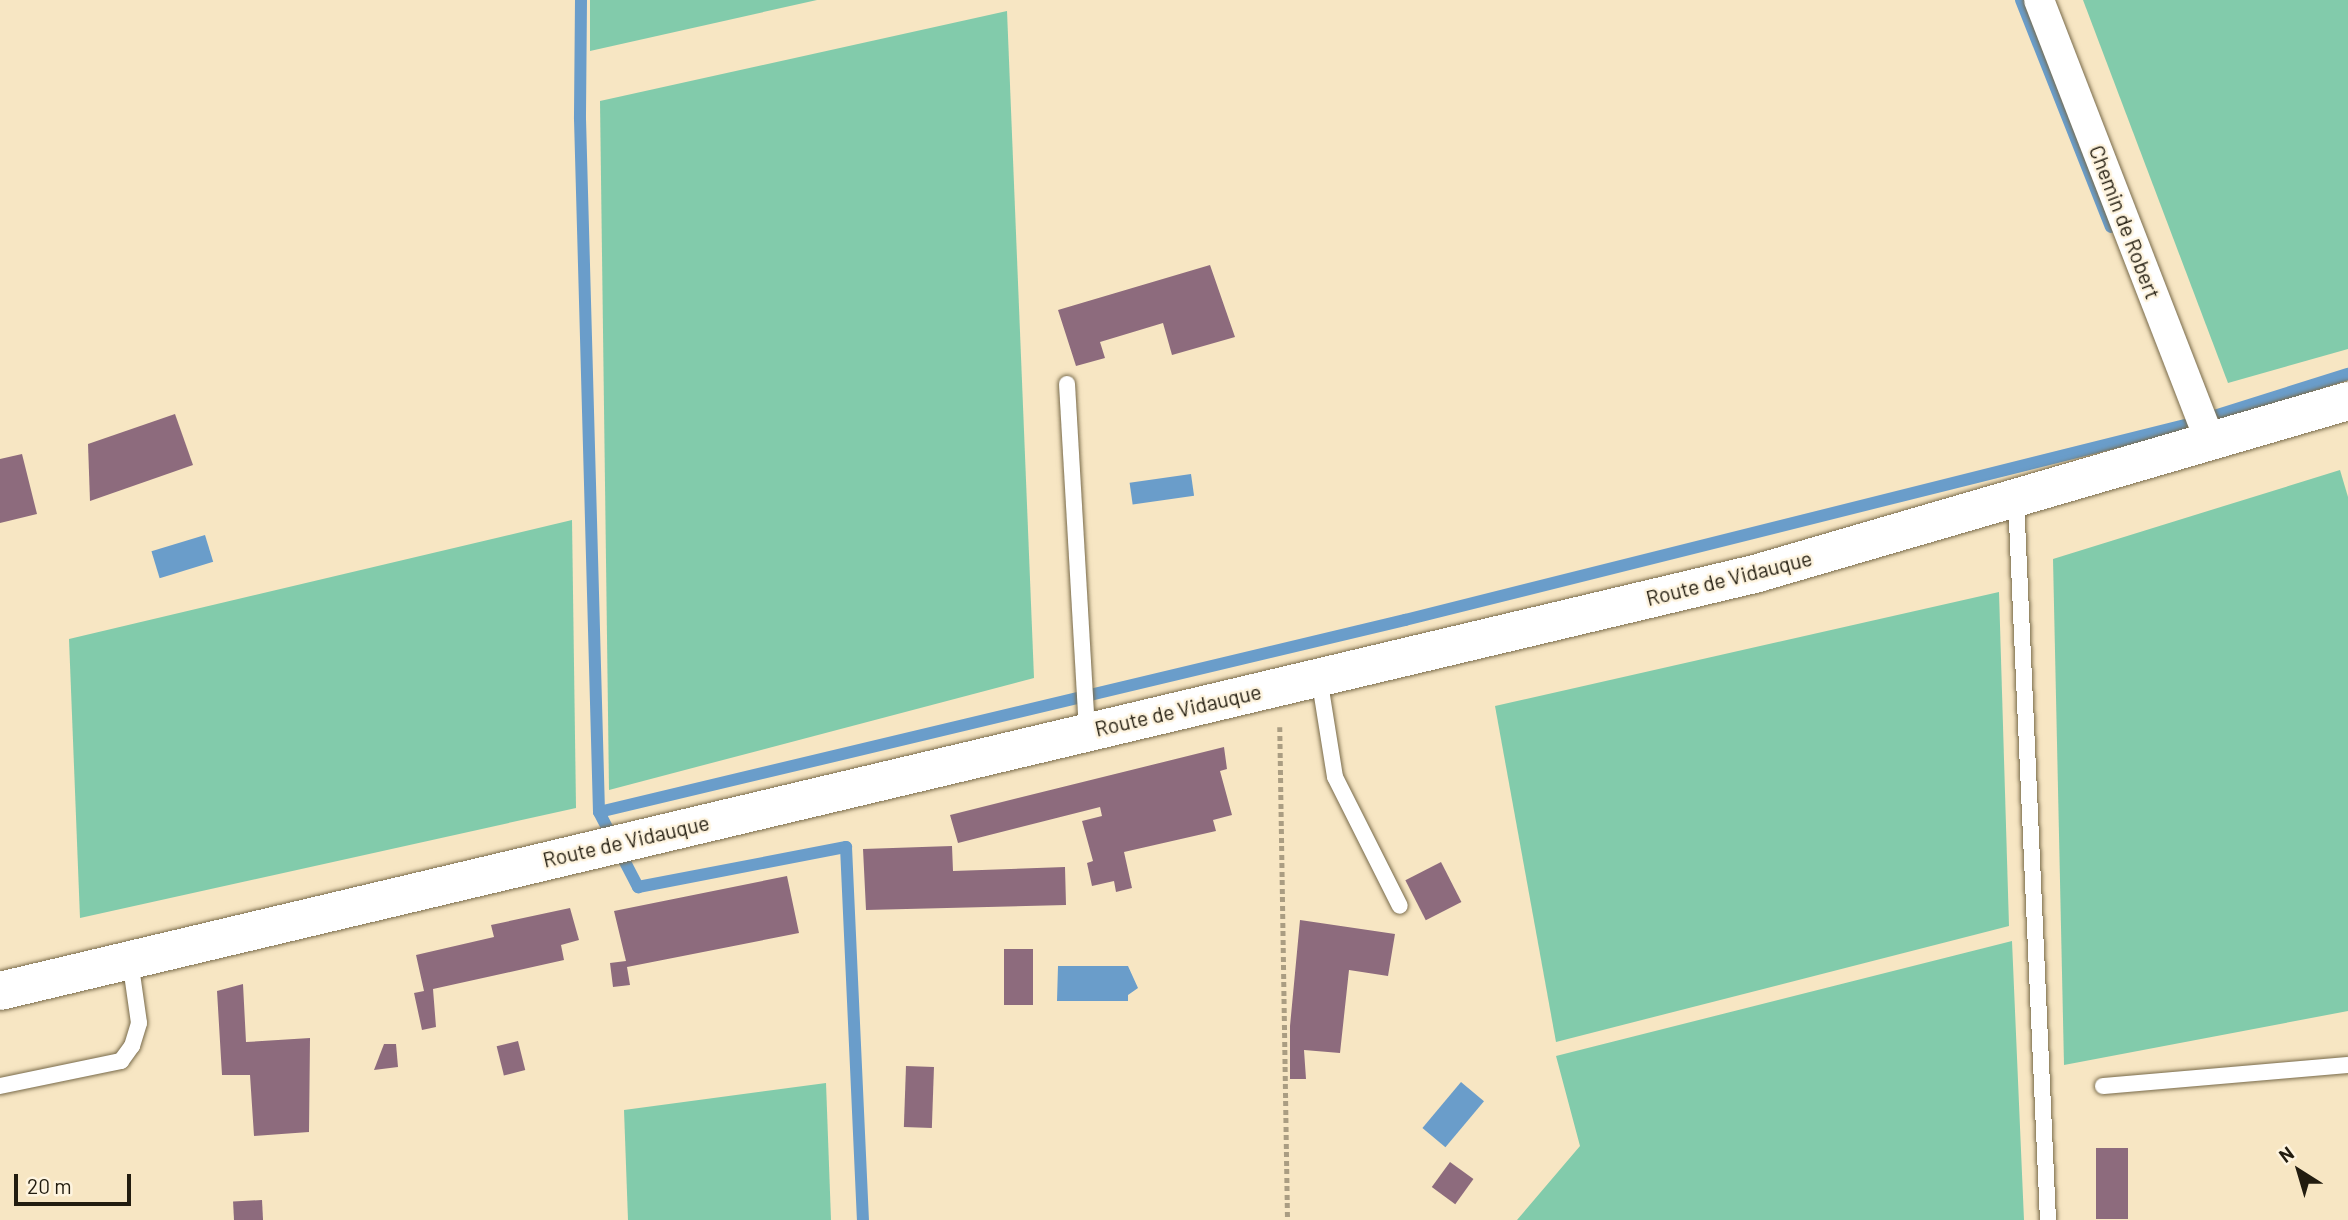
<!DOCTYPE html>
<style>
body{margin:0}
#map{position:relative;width:2348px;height:1220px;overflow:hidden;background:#f7e6c3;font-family:Barlow,sans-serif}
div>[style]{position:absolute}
.green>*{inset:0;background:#82cbab}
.water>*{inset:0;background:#6a9dca;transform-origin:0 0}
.stream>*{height:12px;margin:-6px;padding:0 6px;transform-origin:6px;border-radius:6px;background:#6a9dca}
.building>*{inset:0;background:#8d6b7d;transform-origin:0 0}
.path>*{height:4.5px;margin-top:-2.25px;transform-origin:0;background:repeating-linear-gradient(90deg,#aa9d82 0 5px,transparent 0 8.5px)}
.roads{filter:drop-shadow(0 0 2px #786a4a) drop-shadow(0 0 2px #786a4a)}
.service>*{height:16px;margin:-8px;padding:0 8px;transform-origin:8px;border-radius:8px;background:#fff}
.minor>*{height:30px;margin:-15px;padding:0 15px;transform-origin:15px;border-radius:15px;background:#fff}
.tertiary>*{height:38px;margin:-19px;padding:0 19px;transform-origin:19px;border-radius:19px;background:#fff}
span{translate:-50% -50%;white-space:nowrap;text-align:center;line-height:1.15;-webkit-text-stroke:5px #fef4df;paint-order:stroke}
.street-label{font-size:21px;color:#221c0f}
.north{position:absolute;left:2264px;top:1136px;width:70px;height:70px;-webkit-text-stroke:5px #fef4df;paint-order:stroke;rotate:323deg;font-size:19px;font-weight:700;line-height:28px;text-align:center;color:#221c0f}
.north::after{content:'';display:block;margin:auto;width:24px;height:32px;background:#221c0f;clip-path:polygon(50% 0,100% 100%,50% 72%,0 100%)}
.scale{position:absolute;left:14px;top:1174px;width:117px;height:32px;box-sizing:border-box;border:4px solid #221c0f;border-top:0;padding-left:9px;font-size:21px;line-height:24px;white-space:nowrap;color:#221c0f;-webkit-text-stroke:5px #fef4df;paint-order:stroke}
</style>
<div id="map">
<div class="green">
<i style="clip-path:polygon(590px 0,817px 0,590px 51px)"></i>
<i style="clip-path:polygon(2083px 0,2348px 0,2348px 349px,2228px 383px)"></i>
<i style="clip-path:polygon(1007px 11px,1034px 678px,609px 790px,600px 101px)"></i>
<i style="clip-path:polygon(2340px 470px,2348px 497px,2348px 1011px,2064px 1065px,2053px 559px)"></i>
<i style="clip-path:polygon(572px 520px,576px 808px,80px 918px,69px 639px)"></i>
<i style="clip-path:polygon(1999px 592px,2009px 926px,1556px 1042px,1495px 706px)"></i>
<i style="clip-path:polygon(2012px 941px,2024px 1220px,1517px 1220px,1580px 1146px,1556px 1056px)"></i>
<i style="clip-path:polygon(826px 1083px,831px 1220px,628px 1220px,624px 1110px)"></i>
</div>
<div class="water">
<i style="left:1191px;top:474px;width:22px;height:62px;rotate:82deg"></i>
<i style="left:205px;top:535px;width:28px;height:56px;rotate:73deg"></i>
<i style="clip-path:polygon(1058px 966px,1128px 966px,1138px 988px,1128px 995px,1128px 1001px,1057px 1001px)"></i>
<i style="left:1461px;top:1082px;width:30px;height:60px;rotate:40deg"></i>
</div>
<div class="stream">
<i style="left:581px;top:0;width:119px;rotate:90.5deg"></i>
<i style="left:580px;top:119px;width:693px;rotate:88.43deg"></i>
<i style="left:599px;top:812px;width:85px;rotate:62.5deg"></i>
<i style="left:638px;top:887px;width:212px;rotate:-10.9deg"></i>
<i style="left:846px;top:847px;width:373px;rotate:87.4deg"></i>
<i style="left:2021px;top:0;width:244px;rotate:68.4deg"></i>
<i style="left:599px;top:812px;width:829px;rotate:-13.4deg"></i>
<i style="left:1405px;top:620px;width:808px;rotate:-14.04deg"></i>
<i style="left:2189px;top:424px;width:167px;rotate:-17.5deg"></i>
</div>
<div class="building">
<i style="clip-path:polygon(1210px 265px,1235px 337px,1172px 355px,1163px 323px,1100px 342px,1105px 358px,1076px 366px,1058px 310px)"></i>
<i style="clip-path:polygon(175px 414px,193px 465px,90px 501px,88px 444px)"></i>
<i style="clip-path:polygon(22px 454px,37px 514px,0 523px,0 459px)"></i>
<i style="clip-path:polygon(1224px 747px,1227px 769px,1220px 771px,1232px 815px,1213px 820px,1216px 831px,1124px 852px,1132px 888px,1116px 892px,1114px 881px,1092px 886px,1087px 863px,1093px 861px,1082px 821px,1102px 816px,1100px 807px,958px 843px,950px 815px)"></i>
<i style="clip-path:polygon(952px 846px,953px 871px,1065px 867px,1066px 905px,866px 910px,863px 849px)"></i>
<i style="left:1441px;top:862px;width:45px;height:40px;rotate:63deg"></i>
<i style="clip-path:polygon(787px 876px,799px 933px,627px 967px,630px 985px,613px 987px,610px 963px,626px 961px,614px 911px)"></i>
<i style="clip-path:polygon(570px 908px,579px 940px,561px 945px,564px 960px,433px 989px,436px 1027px,422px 1030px,414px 993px,424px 991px,416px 955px,494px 937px,491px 925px)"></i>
<i style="clip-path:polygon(1300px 920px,1395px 934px,1388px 976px,1349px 970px,1340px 1053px,1304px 1050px,1306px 1079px,1290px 1079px,1290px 1026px)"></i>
<i style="left:1004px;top:949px;width:29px;height:56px"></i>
<i style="clip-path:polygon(243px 984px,246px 1042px,310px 1038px,309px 1132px,254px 1136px,250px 1075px,222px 1075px,217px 991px)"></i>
<i style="left:518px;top:1041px;width:30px;height:22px;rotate:76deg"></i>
<i style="clip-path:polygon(384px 1044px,396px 1044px,398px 1067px,374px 1070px)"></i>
<i style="left:906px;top:1066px;width:28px;height:61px;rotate:2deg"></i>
<i style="left:2096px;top:1148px;width:32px;height:71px"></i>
<i style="left:1450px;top:1162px;width:29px;height:31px;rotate:36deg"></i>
<i style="left:262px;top:1200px;width:20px;height:29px;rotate:87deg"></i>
</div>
<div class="path">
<i style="left:1280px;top:727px;width:493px;rotate:89.1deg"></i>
</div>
<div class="roads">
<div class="service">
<i style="left:1067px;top:384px;width:349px;rotate:86.7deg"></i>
<i style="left:2016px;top:499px;width:722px;rotate:87.46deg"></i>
<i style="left:1319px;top:677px;width:101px;rotate:80.9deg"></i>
<i style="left:1335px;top:777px;width:144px;rotate:63.3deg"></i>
<i style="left:0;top:1086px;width:124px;rotate:-11.7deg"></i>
<i style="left:121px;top:1061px;width:19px;rotate:-54deg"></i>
<i style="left:132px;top:1046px;width:24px;rotate:-73deg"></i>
<i style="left:139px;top:1023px;width:64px;rotate:-98.1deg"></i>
<i style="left:2103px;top:1086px;width:246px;rotate:-4.9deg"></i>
</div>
<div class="minor">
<i style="left:2039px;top:0;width:476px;rotate:68.8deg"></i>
</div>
<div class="tertiary">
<i style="left:0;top:991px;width:1807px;rotate:-13.37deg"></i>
<i style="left:1758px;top:573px;width:615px;rotate:-16.25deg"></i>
</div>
</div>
<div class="street-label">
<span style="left:2125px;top:222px;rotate:69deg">Chemin de Robert</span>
<span style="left:1729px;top:578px;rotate:-14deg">Route de Vidauque</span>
<span style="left:1178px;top:710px;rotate:-13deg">Route de Vidauque</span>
<span style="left:626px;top:841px;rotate:-13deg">Route de Vidauque</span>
</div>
<div class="north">N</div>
<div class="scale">20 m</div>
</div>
